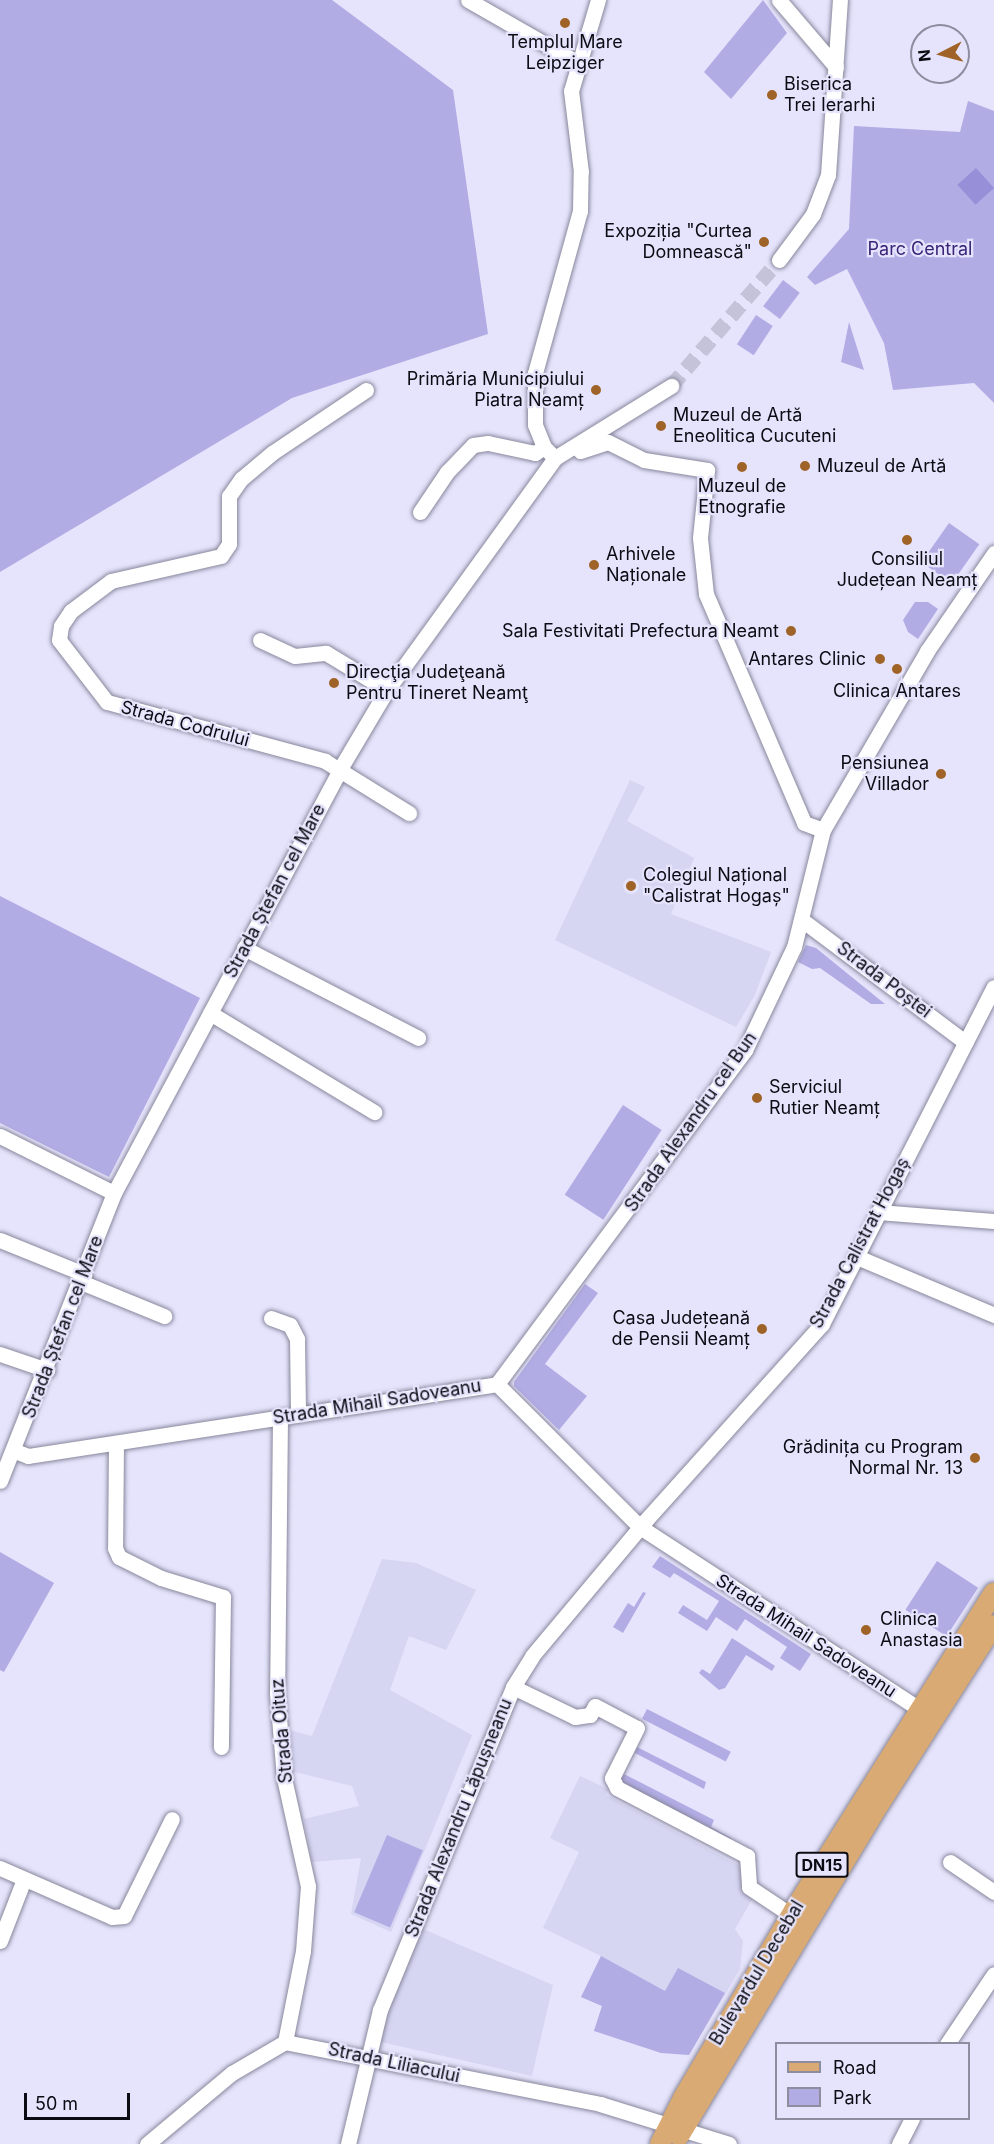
<!DOCTYPE html>
<meta charset="utf-8">
<style>
body{margin:0}
#map{position:relative;width:994px;height:2144px;overflow:hidden;background:#e5e4fc;font-family:Inter,sans-serif}
div>[style]{position:absolute}
.built>*{inset:0;background:#d6d5f2}
.green>*{inset:0;background:#b1ace4;transform-origin:0 0}
.water>*{inset:0;background:#978fd7;transform-origin:0 0}
.minor-tunnel>*{height:15px;margin-top:-7.5px;transform-origin:0;background:repeating-linear-gradient(90deg,#c4c3d9 0 15px,transparent 0 23px)}
.roads{filter:drop-shadow(0 0 2px #88879c) drop-shadow(0 0 2px #88879c)}
.minor>*{height:15px;margin:-7.5px;padding:0 7.5px;transform-origin:7.5px;border-radius:7.5px;background:#fff}
.major>*{height:20px;margin:-10px;padding:0 10px;transform-origin:10px;border-radius:10px;background:#d9aa74}
.dots>*{width:16px;height:16px;translate:-50% -50%;box-sizing:border-box;border:3px solid #e5e4fc;border-radius:50%}
span{translate:-50% -50%;white-space:nowrap;text-align:center;line-height:1.15;-webkit-text-stroke:4.5px #e5e4fc;paint-order:stroke}
.shield-label span{padding:2px 4px;background:#e5e4fc;border:2px solid;border-radius:4px;-webkit-text-stroke-width:0}
.shield-label{font-size:16px;color:#0c0b13;font-weight:700}
.poi-label{font-size:18px;color:#0c0b13}
.left{translate:0 -50%;text-align:left}
.right{translate:-100% -50%;text-align:right}
.park-label{font-size:18px;color:#392478}
.street-label{font-size:18px;color:#0c0b13}
.legend{position:absolute;left:775px;top:2042px;width:195px;height:78px;box-sizing:border-box;background:#e5e4fc;border:2px solid #8e8d9f;margin:0;padding:8px 10px;list-style:none;font-size:18px;color:#0c0b13}
.legend li{display:flex;align-items:center;gap:12px;height:30px}
.legend b{width:30px;border:2px solid #8e8d9f}
.north{position:absolute;left:910px;top:24px;width:60px;height:60px;box-sizing:border-box;background:#e5e4fc;border:2px solid #8e8d9f;border-radius:50%;rotate:264deg;font-size:16px;font-weight:700;line-height:24px;text-align:center;color:#0c0b13}
.north::after{content:'';display:block;margin:auto;width:21px;height:27px;background:#a06327;clip-path:polygon(50% 0,100% 100%,50% 72%,0 100%)}
.scale{position:absolute;left:24px;top:2093px;width:106px;height:27px;box-sizing:border-box;border:3px solid #0c0b13;border-top:0;padding-left:8px;font-size:18px;line-height:21px;white-space:nowrap;color:#0c0b13;-webkit-text-stroke:4px #e5e4fc;paint-order:stroke}
</style>
<div id="map">
<div class="built">
<i style="clip-path:polygon(630px 780px,645px 787px,627px 821px,694px 858px,671px 914px,771px 952px,755px 995px,736px 1027px,555px 940px)"></i>
<i style="clip-path:polygon(382px 1559px,416px 1563px,476px 1590px,446px 1650px,409px 1636px,390px 1690px,472px 1735px,391px 1932px,351px 1914px,361px 1858px,312px 1862px,304px 1819px,359px 1806px,352px 1786px,291px 1771px,289px 1730px,312px 1736px)"></i>
<i style="clip-path:polygon(580px 1776px,608px 1789px,606px 1795px,742px 1867px,754px 1896px,735px 1929px,743px 1941px,740px 1969px,689px 2055px,594px 2031px,602px 2006px,581px 1997px,601px 1956px,543px 1928px,579px 1852px,550px 1838px)"></i>
<i style="clip-path:polygon(423px 1929px,553px 1985px,532px 2076px,381px 2042px,377px 2037px)"></i>
</div>
<div class="green">
<i style="clip-path:polygon(0 0,332px 0,453px 90px,488px 334px,292px 398px,0 572px)"></i>
<i style="clip-path:polygon(763px 0,787px 33px,731px 99px,704px 72px)"></i>
<i style="clip-path:polygon(968px 101px,994px 111px,994px 403px,974px 383px,893px 390px,884px 343px,847px 269px,815px 285px,807px 277px,849px 229px,854px 126px,960px 132px)"></i>
<i style="left:783px;top:280px;width:21px;height:33px;rotate:37deg"></i>
<i style="left:756px;top:315px;width:20px;height:35px;rotate:33deg"></i>
<i style="clip-path:polygon(849px 322px,864px 370px,841px 362px)"></i>
<i style="left:949px;top:523px;width:37px;height:48px;rotate:35deg"></i>
<i style="clip-path:polygon(915px 602px,928px 602px,938px 609px,918px 639px,908px 632px,903px 620px)"></i>
<i style="clip-path:polygon(0 896px,200px 998px,109px 1177px,0 1123px)"></i>
<i style="clip-path:polygon(806px 945px,816px 948px,885px 1004px,871px 1004px,820px 968px,812px 969px,798px 962px)"></i>
<i style="left:623px;top:1105px;width:46px;height:107px;rotate:33deg"></i>
<i style="clip-path:polygon(585px 1284px,598px 1293px,545px 1364px,587px 1396px,559px 1430px,514px 1386px,514px 1382px)"></i>
<i style="clip-path:polygon(0 1552px,54px 1583px,4px 1672px,0 1670px)"></i>
<i style="clip-path:polygon(660px 1556px,811px 1654px,800px 1671px,780px 1658px,787px 1647px,745px 1619px,737px 1631px,716px 1617px,707px 1631px,678px 1613px,683px 1605px,707px 1620px,719px 1601px,674px 1573px,670px 1578px,652px 1567px)"></i>
<i style="left:937px;top:1561px;width:49px;height:58px;rotate:33deg"></i>
<i style="clip-path:polygon(643px 1592px,646px 1593px,623px 1633px,613px 1627px,628px 1603px,634px 1607px)"></i>
<i style="clip-path:polygon(732px 1638px,775px 1666px,772px 1671px,746px 1655px,725px 1688px,719px 1690px,699px 1673px,702px 1669px,710px 1674px)"></i>
<i style="left:647px;top:1709px;width:94px;height:11px;rotate:27deg"></i>
<i style="clip-path:polygon(637px 1747px,706px 1782px,704px 1789px,635px 1753px)"></i>
<i style="clip-path:polygon(624px 1774px,714px 1820px,711px 1827px,731px 1838px,728px 1846px,617px 1788px)"></i>
<i style="left:387px;top:1835px;width:39px;height:84px;rotate:23deg"></i>
<i style="clip-path:polygon(601px 1956px,665px 1991px,678px 1968px,725px 1993px,689px 2055px,661px 2053px,594px 2031px,602px 2006px,581px 1997px)"></i>
</div>
<div class="water">
<i style="left:976px;top:168px;width:27px;height:25px;rotate:48deg"></i>
</div>
<div class="minor-tunnel">
<i style="left:671px;top:386px;width:166px;rotate:-49.4deg"></i>
</div>
<div class="roads">
<div class="minor">
<i style="left:468px;top:0;width:127px;rotate:29.8deg"></i>
<i style="left:779px;top:0;width:88px;rotate:49.6deg"></i>
<i style="left:779px;top:260px;width:57px;rotate:-53.5deg"></i>
<i style="left:813px;top:214px;width:42px;rotate:-69deg"></i>
<i style="left:828px;top:175px;width:175px;rotate:-86.1deg"></i>
<i style="left:366px;top:390px;width:113px;rotate:146.2deg"></i>
<i style="left:272px;top:453px;width:40px;rotate:140deg"></i>
<i style="left:241px;top:479px;width:21px;rotate:125deg"></i>
<i style="left:229px;top:496px;width:48px;rotate:90deg"></i>
<i style="left:229px;top:544px;width:14px;rotate:124deg"></i>
<i style="left:221px;top:556px;width:113px;rotate:167.2deg"></i>
<i style="left:111px;top:581px;width:50px;rotate:143.1deg"></i>
<i style="left:71px;top:611px;width:18px;rotate:124deg"></i>
<i style="left:61px;top:626px;width:14px;rotate:98deg"></i>
<i style="left:59px;top:640px;width:78px;rotate:52.3deg"></i>
<i style="left:107px;top:702px;width:226px;rotate:15.1deg"></i>
<i style="left:325px;top:761px;width:99px;rotate:31.8deg"></i>
<i style="left:580px;top:451px;width:29px;rotate:-18deg"></i>
<i style="left:608px;top:442px;width:40px;rotate:26.6deg"></i>
<i style="left:644px;top:460px;width:64px;rotate:9deg"></i>
<i style="left:707px;top:470px;width:68px;rotate:95.9deg"></i>
<i style="left:700px;top:538px;width:56px;rotate:83.9deg"></i>
<i style="left:706px;top:594px;width:249px;rotate:66.8deg"></i>
<i style="left:804px;top:823px;width:20px;rotate:20deg"></i>
<i style="left:555px;top:458px;width:16px;rotate:-135deg"></i>
<i style="left:544px;top:447px;width:24px;rotate:-112deg"></i>
<i style="left:535px;top:425px;width:52px;rotate:-90deg"></i>
<i style="left:535px;top:373px;width:168px;rotate:-74.5deg"></i>
<i style="left:580px;top:211px;width:39px;rotate:-89deg"></i>
<i style="left:581px;top:172px;width:82px;rotate:-97deg"></i>
<i style="left:571px;top:91px;width:95px;rotate:-73.5deg"></i>
<i style="left:420px;top:512px;width:48px;rotate:-56deg"></i>
<i style="left:447px;top:472px;width:37px;rotate:-46deg"></i>
<i style="left:473px;top:445px;width:15px;rotate:-8deg"></i>
<i style="left:488px;top:443px;width:48px;rotate:12deg"></i>
<i style="left:535px;top:453px;width:11px;rotate:-34deg"></i>
<i style="left:260px;top:640px;width:38px;rotate:25deg"></i>
<i style="left:295px;top:656px;width:31px;rotate:-6deg"></i>
<i style="left:326px;top:653px;width:71px;rotate:31.2deg"></i>
<i style="left:802px;top:920px;width:204px;rotate:36.8deg"></i>
<i style="left:244px;top:948px;width:196px;rotate:27.3deg"></i>
<i style="left:210px;top:1013px;width:192px;rotate:31.1deg"></i>
<i style="left:0;top:1136px;width:127px;rotate:26.6deg"></i>
<i style="left:878px;top:1212px;width:116px;rotate:4.4deg"></i>
<i style="left:0;top:1240px;width:91px;rotate:22deg"></i>
<i style="left:857px;top:1257px;width:149px;rotate:22.9deg"></i>
<i style="left:81px;top:1282px;width:90px;rotate:22.3deg"></i>
<i style="left:271px;top:1318px;width:20px;rotate:20deg"></i>
<i style="left:290px;top:1325px;width:16px;rotate:63deg"></i>
<i style="left:297px;top:1339px;width:75px;rotate:89.2deg"></i>
<i style="left:0;top:1354px;width:50px;rotate:18.8deg"></i>
<i style="left:497px;top:1384px;width:416px;rotate:-53.4deg"></i>
<i style="left:745px;top:1050px;width:114px;rotate:-64.6deg"></i>
<i style="left:794px;top:947px;width:121px;rotate:-76.1deg"></i>
<i style="left:823px;top:830px;width:207px;rotate:-59.8deg"></i>
<i style="left:927px;top:651px;width:119px;rotate:-55.6deg"></i>
<i style="left:280px;top:1417px;width:276px;rotate:90.6deg"></i>
<i style="left:277px;top:1693px;width:85px;rotate:85.3deg"></i>
<i style="left:284px;top:1778px;width:111px;rotate:77.5deg"></i>
<i style="left:308px;top:1886px;width:65px;rotate:94.4deg"></i>
<i style="left:303px;top:1951px;width:93px;rotate:101.2deg"></i>
<i style="left:116px;top:1443px;width:105px;rotate:90.5deg"></i>
<i style="left:115px;top:1548px;width:10px;rotate:66deg"></i>
<i style="left:119px;top:1557px;width:47px;rotate:26.6deg"></i>
<i style="left:161px;top:1578px;width:65px;rotate:17deg"></i>
<i style="left:223px;top:1597px;width:150px;rotate:90.8deg"></i>
<i style="left:15px;top:1451px;width:14px;rotate:21deg"></i>
<i style="left:28px;top:1456px;width:474px;rotate:-8.7deg"></i>
<i style="left:497px;top:1384px;width:202px;rotate:45deg"></i>
<i style="left:640px;top:1527px;width:332px;rotate:33.1deg"></i>
<i style="left:0;top:1481px;width:310px;rotate:-68.4deg"></i>
<i style="left:114px;top:1193px;width:480px;rotate:-61.9deg"></i>
<i style="left:340px;top:769px;width:92px;rotate:-59.3deg"></i>
<i style="left:387px;top:690px;width:286px;rotate:-54.1deg"></i>
<i style="left:555px;top:458px;width:137px;rotate:-31.8deg"></i>
<i style="left:513px;top:1687px;width:69px;rotate:25.8deg"></i>
<i style="left:575px;top:1717px;width:15px;rotate:-8deg"></i>
<i style="left:590px;top:1715px;width:10px;rotate:-61deg"></i>
<i style="left:595px;top:1706px;width:47px;rotate:27.6deg"></i>
<i style="left:637px;top:1728px;width:56px;rotate:116.6deg"></i>
<i style="left:612px;top:1778px;width:11px;rotate:63deg"></i>
<i style="left:617px;top:1788px;width:147px;rotate:27.6deg"></i>
<i style="left:747px;top:1856px;width:31px;rotate:86deg"></i>
<i style="left:749px;top:1887px;width:50px;rotate:33.7deg"></i>
<i style="left:950px;top:1862px;width:53px;rotate:34.3deg"></i>
<i style="left:0;top:1868px;width:122px;rotate:23.6deg"></i>
<i style="left:112px;top:1917px;width:12px;rotate:-5deg"></i>
<i style="left:124px;top:1916px;width:108px;rotate:-63.7deg"></i>
<i style="left:0;top:1941px;width:66px;rotate:-68.8deg"></i>
<i style="left:947px;top:2044px;width:84px;rotate:-56.1deg"></i>
<i style="left:147px;top:2144px;width:111px;rotate:-39.9deg"></i>
<i style="left:232px;top:2073px;width:61px;rotate:-30.3deg"></i>
<i style="left:285px;top:2042px;width:321px;rotate:11.1deg"></i>
<i style="left:600px;top:2104px;width:135px;rotate:17.2deg"></i>
<i style="left:348px;top:2144px;width:138px;rotate:-76.6deg"></i>
<i style="left:380px;top:2010px;width:349px;rotate:-67.6deg"></i>
<i style="left:513px;top:1687px;width:36px;rotate:-58deg"></i>
<i style="left:532px;top:1656px;width:177px;rotate:-50deg"></i>
<i style="left:646px;top:1520px;width:263px;rotate:-48.1deg"></i>
<i style="left:822px;top:1324px;width:378px;rotate:-63deg"></i>
<i style="left:899px;top:2144px;width:29px;rotate:-63deg"></i>
</div>
<div class="major">
<i style="left:679px;top:2136px;width:376px;rotate:-58.9deg"></i>
<i style="left:873px;top:1814px;width:224px;rotate:-57.4deg"></i>
<i style="left:660px;top:2144px;width:51px;rotate:-63.4deg"></i>
<i style="left:683px;top:2098px;width:218px;rotate:-59.4deg"></i>
<i style="left:794px;top:1910px;width:375px;rotate:-57.8deg"></i>
</div>
</div>
<div class="dots">
<i style="left:565px;top:23px;background:#a06327"></i>
<i style="left:772px;top:95px;background:#a06327"></i>
<i style="left:764px;top:242px;background:#a06327"></i>
<i style="left:596px;top:390px;background:#a06327"></i>
<i style="left:661px;top:426px;background:#a06327"></i>
<i style="left:805px;top:466px;background:#a06327"></i>
<i style="left:742px;top:467px;background:#a06327"></i>
<i style="left:907px;top:540px;background:#a06327"></i>
<i style="left:594px;top:565px;background:#a06327"></i>
<i style="left:791px;top:631px;background:#a06327"></i>
<i style="left:880px;top:659px;background:#a06327"></i>
<i style="left:897px;top:669px;background:#a06327"></i>
<i style="left:334px;top:683px;background:#a06327"></i>
<i style="left:941px;top:774px;background:#a06327"></i>
<i style="left:631px;top:886px;background:#a06327"></i>
<i style="left:757px;top:1098px;background:#a06327"></i>
<i style="left:762px;top:1329px;background:#a06327"></i>
<i style="left:975px;top:1458px;background:#a06327"></i>
<i style="left:866px;top:1630px;background:#a06327"></i>
</div>
<div class="shield-label">
<span style="left:822px;top:1865px">DN15</span>
</div>
<div class="poi-label">
<span style="left:565px;top:53px">Templul Mare<br>Leipziger</span>
<span class="left" style="left:784px;top:95px">Biserica<br>Trei Ierarhi</span>
<span class="right" style="left:752px;top:242px">Expoziția "Curtea<br>Domnească"</span>
<span class="right" style="left:584px;top:390px">Primăria Municipiului<br>Piatra Neamț</span>
<span class="left" style="left:673px;top:426px">Muzeul de Artă<br>Eneolitica Cucuteni</span>
<span class="left" style="left:817px;top:466px">Muzeul de Artă</span>
<span style="left:742px;top:497px">Muzeul de<br>Etnografie</span>
<span class="left" style="left:606px;top:565px">Arhivele<br>Naționale</span>
<span style="left:907px;top:570px">Consiliul<br>Județean Neamț</span>
<span class="right" style="left:779px;top:631px">Sala Festivitati Prefectura Neamt</span>
<span class="right" style="left:866px;top:659px">Antares Clinic</span>
<span class="left" style="left:346px;top:683px">Direcţia Judeţeană<br>Pentru Tineret Neamţ</span>
<span style="left:897px;top:691px">Clinica Antares</span>
<span class="right" style="left:929px;top:774px">Pensiunea<br>Villador</span>
<span class="left" style="left:643px;top:886px">Colegiul Național<br>"Calistrat Hogaș"</span>
<span class="left" style="left:769px;top:1098px">Serviciul<br>Rutier Neamț</span>
<span class="right" style="left:750px;top:1329px">Casa Județeană<br>de Pensii Neamț</span>
<span class="right" style="left:963px;top:1458px">Grădinița cu Program<br>Normal Nr. 13</span>
<span class="left" style="left:880px;top:1630px">Clinica<br>Anastasia</span>
</div>
<div class="park-label">
<span style="left:920px;top:249px">Parc Central</span>
</div>
<div class="street-label">
<span style="left:185px;top:724px;rotate:15deg">Strada Codrului</span>
<span style="left:275px;top:891px;rotate:-62deg">Strada Ștefan cel Mare</span>
<span style="left:884px;top:980px;rotate:37deg">Strada Poștei</span>
<span style="left:691px;top:1122px;rotate:-55deg">Strada Alexandru cel Bun</span>
<span style="left:860px;top:1243px;rotate:-62deg">Strada Calistrat Hogaș</span>
<span style="left:63px;top:1327px;rotate:-69deg">Strada Ștefan cel Mare</span>
<span style="left:377px;top:1402px;rotate:-9deg">Strada Mihail Sadoveanu</span>
<span style="left:806px;top:1636px;rotate:33deg">Strada Mihail Sadoveanu</span>
<span style="left:282px;top:1731px;rotate:-95deg">Strada Oituz</span>
<span style="left:459px;top:1818px;rotate:-68deg">Strada Alexandru Lăpușneanu</span>
<span style="left:757px;top:1973px;rotate:-59deg">Bulevardul Decebal</span>
<span style="left:394px;top:2063px;rotate:12deg">Strada Liliacului</span>
</div>
<ul class="legend">
<li><b style="height:8px;background:#d9aa74"></b>Road</li>
<li><b style="height:16px;background:#b1ace4"></b>Park</li>
</ul>
<div class="north">N</div>
<div class="scale">50 m</div>
</div>
